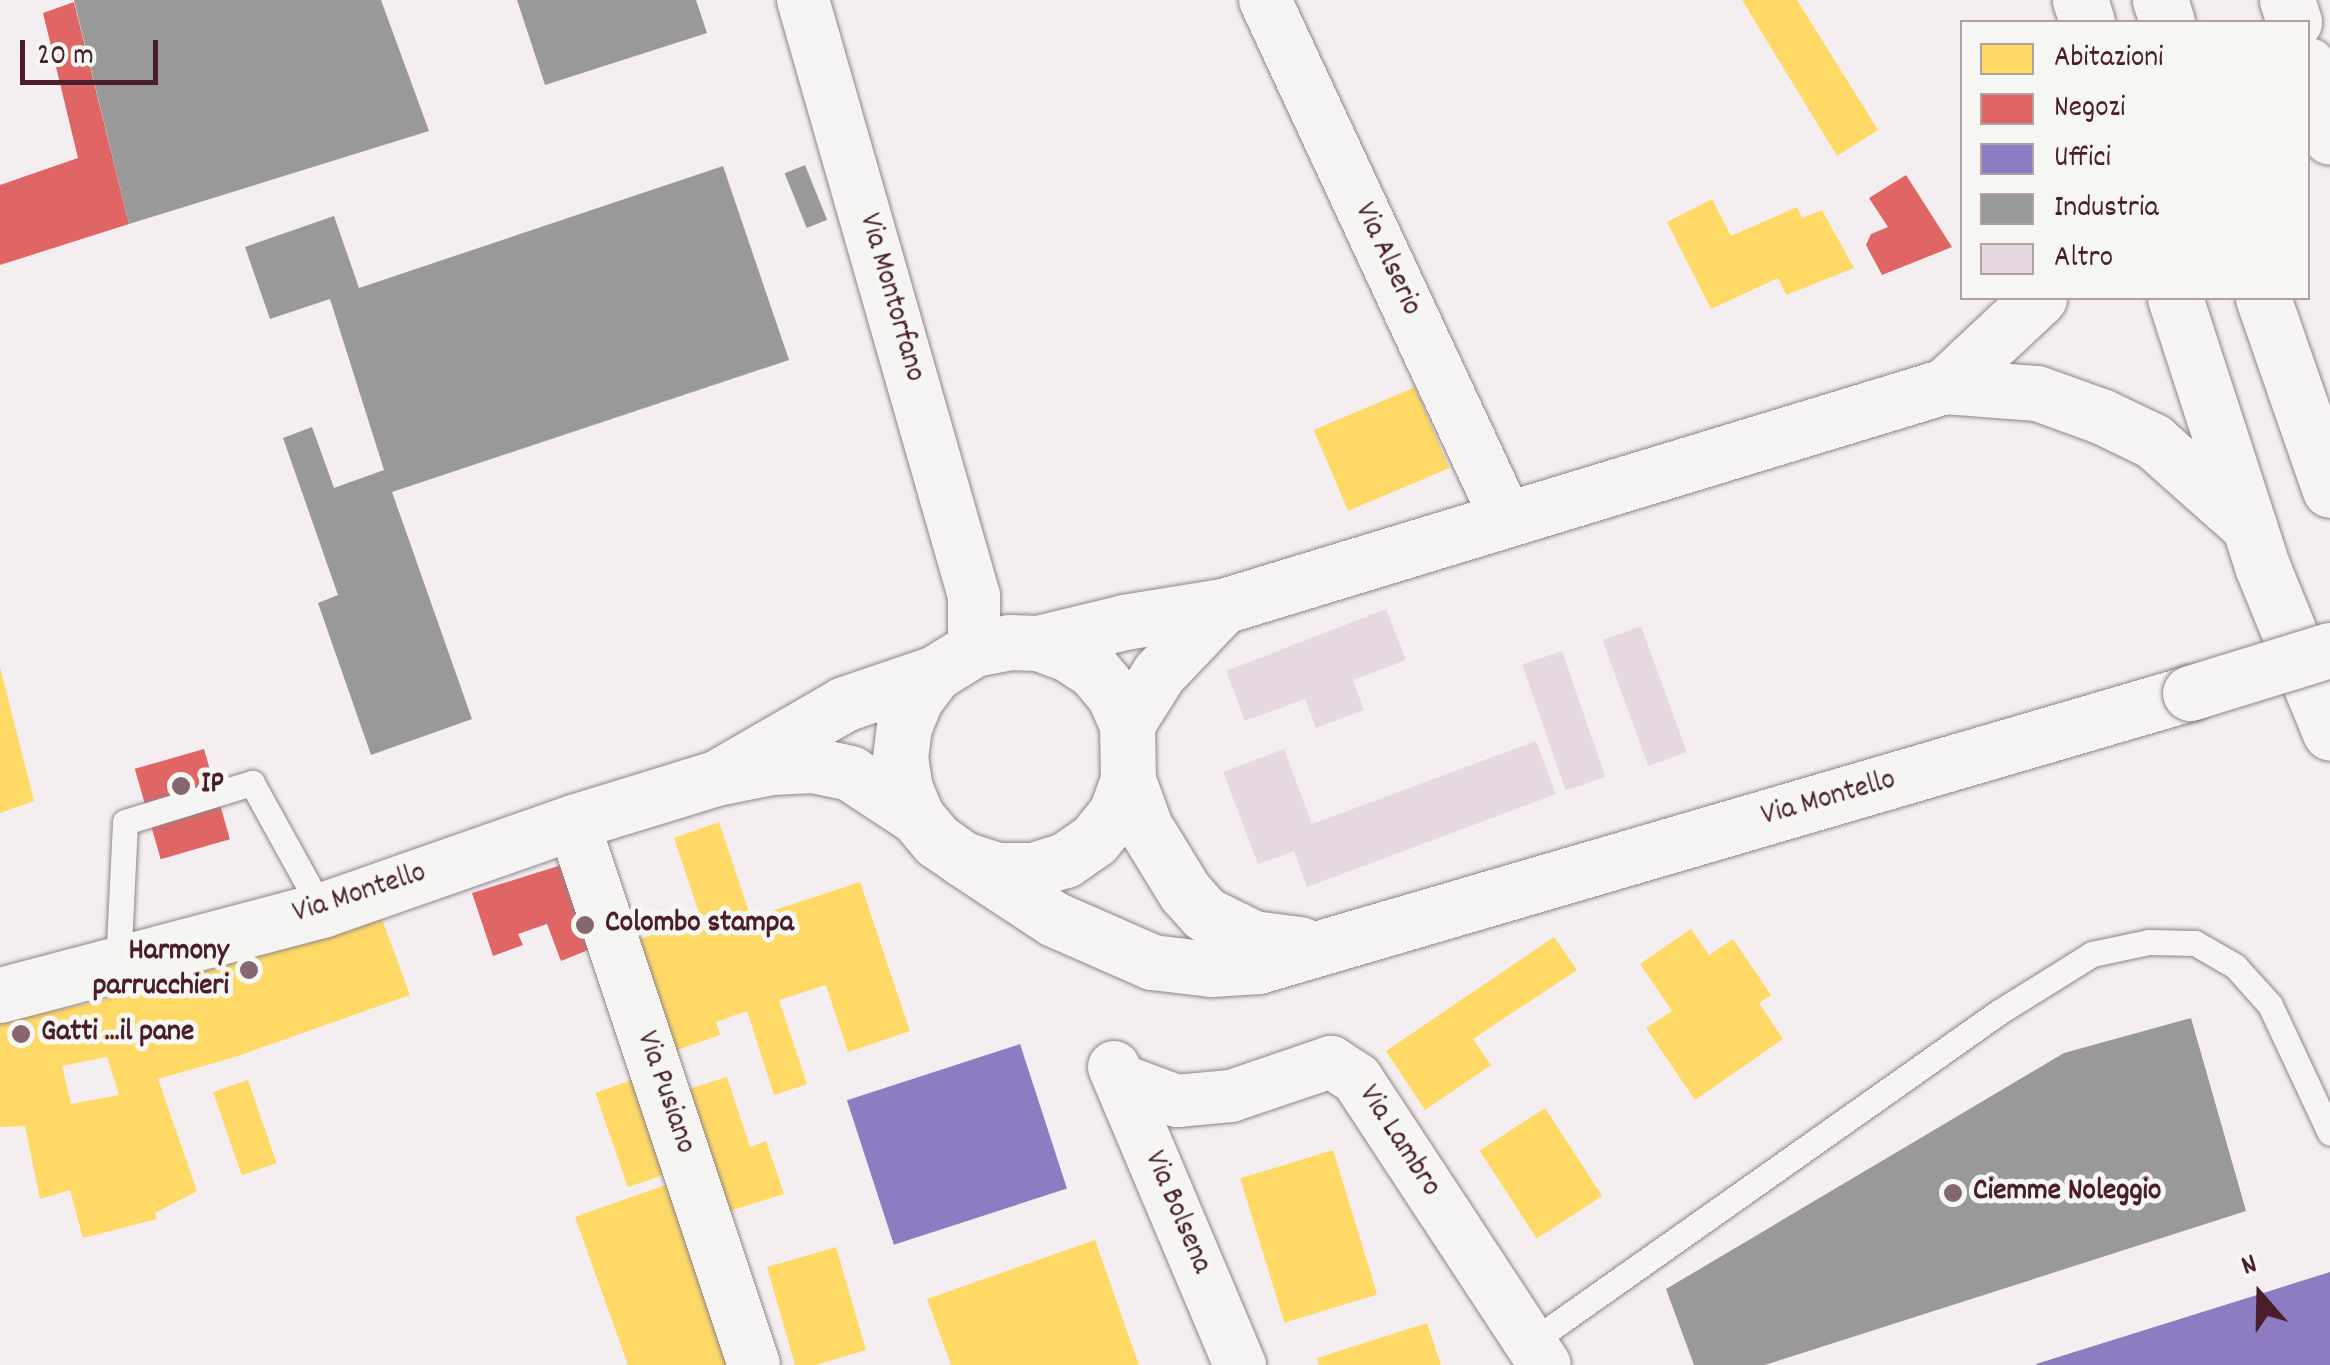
<!DOCTYPE html>
<style>
body{margin:0}
#map{position:relative;width:2330px;height:1365px;overflow:hidden;background:#f4eef1;font-family:Dekko,sans-serif}
div>[style]{position:absolute}
.homes>*{inset:0;background:#ffd966;transform-origin:0 0}
.shops>*{inset:0;background:#e06666;transform-origin:0 0}
.offices>*{inset:0;background:#8e7cc3;transform-origin:0 0}
.industry>*{inset:0;background:#999;transform-origin:0 0}
.building>*{inset:0;background:#e6d8e1;transform-origin:0 0}
.roads{filter:drop-shadow(0 0 2px #8f8487) drop-shadow(0 0 2px #8f8487)}
.service>*{height:25px;margin:-12.5px;padding:0 12.5px;transform-origin:12.5px;border-radius:12.5px;background:#f5f4f3}
.minor>*{height:52px;margin:-26px;padding:0 26px;transform-origin:26px;border-radius:26px;background:#f5f4f3}
.tertiary>*{height:55px;margin:-27.5px;padding:0 27.5px;transform-origin:27.5px;border-radius:27.5px;background:#f5f4f3}
.trunk>*{height:55px;margin:-27.5px;padding:0 27.5px;transform-origin:27.5px;border-radius:27.5px;background:#f5f4f3}
.bridges{filter:drop-shadow(0 0 2px #8f8487) drop-shadow(0 0 2px #8f8487)}
.tertiary-bridge>*{height:55px;margin:-27.5px;padding:0 27.5px;transform-origin:27.5px;border-radius:27.5px;background:#f5f4f3}
.dots>*{width:28px;height:28px;translate:-50% -50%;box-sizing:border-box;border:5px solid #f6f6f2;border-radius:50%}
span{translate:-50% -50%;white-space:nowrap;text-align:center;line-height:1.15;-webkit-text-stroke:10px #f6f6f2;paint-order:stroke}
.street-label{font-size:30px;color:#4a1f2b}
.poi-label{font-size:30px;color:#4a1f2b;font-weight:700}
.left{translate:0 -50%;text-align:left}
.right{translate:-100% -50%;text-align:right}
.legend{position:absolute;left:1960px;top:20px;width:350px;height:280px;box-sizing:border-box;background:#f6f6f2;border:2px solid #b1a0a2;margin:0;padding:12px 18px;list-style:none;font-size:30px;color:#4a1f2b}
.legend li{display:flex;align-items:center;gap:20px;height:50px}
.legend b{width:50px;border:2px solid #b1a0a2}
.north{position:absolute;left:2210px;top:1245px;width:100px;height:100px;-webkit-text-stroke:8px #f6f6f2;paint-order:stroke;rotate:340deg;font-size:28px;font-weight:700;line-height:40px;text-align:center;color:#4a1f2b}
.north::after{content:'';display:block;margin:auto;width:35px;height:45px;background:#4a1f2b;clip-path:polygon(50% 0,100% 100%,50% 72%,0 100%)}
.scale{position:absolute;left:20px;top:40px;width:138px;height:45px;box-sizing:border-box;border:5px solid #4a1f2b;border-top:0;padding-left:12px;font-size:30px;line-height:35px;white-space:nowrap;color:#4a1f2b;-webkit-text-stroke:8px #f6f6f2;paint-order:stroke}
</style>
<div id="map">
<div class="homes">
<i style="clip-path:polygon(1742px 0,1797px 0,1878px 130px,1837px 156px)"></i>
<i style="clip-path:polygon(1712px 199px,1731px 236px,1797px 207px,1802px 218px,1822px 210px,1854px 268px,1786px 295px,1778px 278px,1711px 309px,1667px 222px)"></i>
<i style="left:1415px;top:387px;width:88px;height:110px;rotate:67deg"></i>
<i style="clip-path:polygon(0 667px,34px 801px,0 813px)"></i>
<i style="clip-path:polygon(719px 822px,751px 918px,860px 882px,910px 1031px,848px 1052px,826px 985px,779px 1000px,807px 1084px,774px 1095px,747px 1011px,716px 1022px,720px 1035px,674px 1051px,637px 940px,701px 919px,674px 838px)"></i>
<i style="clip-path:polygon(evenodd,382px 919px,410px 995px,235px 1057px,158px 1079px,197px 1191px,155px 1213px,157px 1219px,83px 1238px,70px 1190px,40px 1199px,25px 1126px,0 1127px,0 1022px,96px 1002px,382px 919px,107px 1057px,119px 1095px,71px 1104px,62px 1066px,107px 1057px)"></i>
<i style="clip-path:polygon(1691px 929px,1709px 955px,1733px 939px,1771px 995px,1759px 1003px,1783px 1039px,1695px 1100px,1646px 1028px,1672px 1011px,1640px 964px)"></i>
<i style="clip-path:polygon(1554px 937px,1577px 970px,1473px 1039px,1491px 1065px,1425px 1110px,1386px 1051px)"></i>
<i style="clip-path:polygon(727px 1077px,750px 1147px,766px 1141px,784px 1194px,726px 1212px,686px 1090px)"></i>
<i style="left:635px;top:1079px;width:100px;height:42px;rotate:71deg"></i>
<i style="left:248px;top:1080px;width:88px;height:37px;rotate:71deg"></i>
<i style="left:1545px;top:1108px;width:105px;height:78px;rotate:57deg"></i>
<i style="left:1333px;top:1150px;width:151px;height:97px;rotate:73deg"></i>
<i style="clip-path:polygon(668px 1184px,732px 1365px,628px 1365px,575px 1217px)"></i>
<i style="clip-path:polygon(1095px 1240px,1139px 1365px,951px 1365px,927px 1299px)"></i>
<i style="clip-path:polygon(836px 1247px,866px 1350px,816px 1365px,795px 1365px,767px 1267px)"></i>
<i style="clip-path:polygon(1427px 1323px,1441px 1365px,1319px 1365px,1317px 1358px)"></i>
</div>
<div class="shops">
<i style="clip-path:polygon(74px 2px,129px 224px,0 265px,0 185px,78px 158px,43px 13px)"></i>
<i style="clip-path:polygon(1906px 175px,1952px 247px,1882px 275px,1866px 245px,1871px 234px,1888px 227px,1869px 198px)"></i>
<i style="left:204px;top:749px;width:94px;height:72px;rotate:74deg"></i>
<i style="clip-path:polygon(574px 861px,603px 944px,561px 961px,547px 924px,518px 934px,523px 945px,493px 956px,472px 893px)"></i>
</div>
<div class="offices">
<i style="left:1020px;top:1044px;width:152px;height:182px;rotate:72deg"></i>
<i style="clip-path:polygon(2330px 1272px,2330px 1365px,2037px 1365px,2036px 1364px)"></i>
</div>
<div class="industry">
<i style="clip-path:polygon(74px 0,381px 0,429px 131px,129px 224px)"></i>
<i style="clip-path:polygon(517px 0,696px 0,707px 33px,545px 85px)"></i>
<i style="left:805px;top:165px;width:59px;height:22px;rotate:68deg"></i>
<i style="clip-path:polygon(723px 166px,789px 360px,392px 492px,472px 719px,371px 755px,318px 603px,338px 595px,283px 438px,312px 427px,334px 488px,384px 470px,330px 299px,270px 319px,245px 247px,334px 216px,359px 288px)"></i>
<i style="clip-path:polygon(2191px 1018px,2246px 1211px,1765px 1365px,1694px 1365px,1666px 1289px,2064px 1053px)"></i>
</div>
<div class="building">
<i style="clip-path:polygon(1386px 609px,1406px 660px,1353px 680px,1364px 710px,1316px 728px,1305px 699px,1245px 721px,1226px 671px)"></i>
<i style="left:1641px;top:626px;width:134px;height:41px;rotate:70deg"></i>
<i style="left:1562px;top:651px;width:133px;height:42px;rotate:71deg"></i>
<i style="clip-path:polygon(1536px 741px,1556px 794px,1307px 887px,1294px 851px,1258px 864px,1223px 772px,1284px 749px,1312px 824px)"></i>
</div>
<div class="roads">
<div class="service">
<i style="left:118px;top:966px;width:144px;rotate:-87.2deg"></i>
<i style="left:125px;top:822px;width:133px;rotate:-17.1deg"></i>
<i style="left:252px;top:783px;width:145px;rotate:61.1deg"></i>
<i style="left:1530px;top:1343px;width:574px;rotate:-35.21deg"></i>
<i style="left:1999px;top:1012px;width:110px;rotate:-31.9deg"></i>
<i style="left:2092px;top:954px;width:58px;rotate:-11.9deg"></i>
<i style="left:2149px;top:942px;width:46px;rotate:1.2deg"></i>
<i style="left:2195px;top:943px;width:46px;rotate:29.9deg"></i>
<i style="left:2235px;top:966px;width:52px;rotate:48.1deg"></i>
<i style="left:2270px;top:1005px;width:141px;rotate:64.9deg"></i>
</div>
<div class="minor">
<i style="left:803px;top:0;width:620px;rotate:73.99deg"></i>
<i style="left:974px;top:596px;width:53px;rotate:90deg"></i>
<i style="left:1265px;top:0;width:574px;rotate:65.04deg"></i>
<i style="left:573px;top:822px;width:572px;rotate:71.57deg"></i>
<i style="left:1114px;top:1067px;width:324px;rotate:67.1deg"></i>
<i style="left:1120px;top:1080px;width:61px;rotate:20.2deg"></i>
<i style="left:1177px;top:1101px;width:54px;rotate:-5.3deg"></i>
<i style="left:1231px;top:1096px;width:106px;rotate:-18.8deg"></i>
<i style="left:1331px;top:1062px;width:31px;rotate:33deg"></i>
<i style="left:1357px;top:1079px;width:342px;rotate:56.7deg"></i>
</div>
<div class="tertiary">
<i style="left:1038px;top:643px;width:89px;rotate:-13.7deg"></i>
<i style="left:1124px;top:622px;width:100px;rotate:-9.2deg"></i>
<i style="left:1223px;top:606px;width:755px;rotate:-16.95deg"></i>
<i style="left:1127px;top:724px;width:60px;rotate:-57.9deg"></i>
<i style="left:1159px;top:673px;width:93px;rotate:-46.3deg"></i>
<i style="left:716px;top:778px;width:148px;rotate:-30deg"></i>
<i style="left:844px;top:704px;width:96px;rotate:-18.8deg"></i>
<i style="left:935px;top:673px;width:46px;rotate:-31.6deg"></i>
<i style="left:974px;top:649px;width:36px;rotate:-11deg"></i>
<i style="left:1009px;top:642px;width:29px;rotate:2deg"></i>
<i style="left:1038px;top:643px;width:32px;rotate:20deg"></i>
<i style="left:1068px;top:654px;width:31px;rotate:33deg"></i>
<i style="left:1094px;top:671px;width:31px;rotate:50deg"></i>
<i style="left:1114px;top:695px;width:32px;rotate:66deg"></i>
<i style="left:1127px;top:724px;width:56px;rotate:89deg"></i>
<i style="left:1128px;top:780px;width:35px;rotate:110deg"></i>
<i style="left:1116px;top:813px;width:35px;rotate:129deg"></i>
<i style="left:1094px;top:840px;width:35px;rotate:145deg"></i>
<i style="left:1065px;top:860px;width:34px;rotate:163deg"></i>
<i style="left:1032px;top:870px;width:35px;rotate:180deg"></i>
<i style="left:997px;top:870px;width:36px;rotate:-162deg"></i>
<i style="left:963px;top:859px;width:32px;rotate:-145deg"></i>
<i style="left:937px;top:841px;width:31px;rotate:-130deg"></i>
<i style="left:917px;top:817px;width:30px;rotate:-113deg"></i>
<i style="left:905px;top:789px;width:31px;rotate:-99deg"></i>
<i style="left:900px;top:758px;width:31px;rotate:-83deg"></i>
<i style="left:904px;top:727px;width:31px;rotate:-68deg"></i>
<i style="left:916px;top:698px;width:31px;rotate:-53deg"></i>
<i style="left:1128px;top:780px;width:50px;rotate:70.1deg"></i>
<i style="left:1145px;top:827px;width:76px;rotate:58.4deg"></i>
<i style="left:1185px;top:892px;width:30px;rotate:48deg"></i>
<i style="left:1205px;top:914px;width:54px;rotate:26.6deg"></i>
<i style="left:1253px;top:938px;width:47px;rotate:7.3deg"></i>
<i style="left:963px;top:859px;width:109px;rotate:33.4deg"></i>
<i style="left:1054px;top:919px;width:107px;rotate:23.7deg"></i>
<i style="left:1152px;top:962px;width:59px;rotate:6.8deg"></i>
<i style="left:1211px;top:969px;width:47px;rotate:-3.7deg"></i>
<i style="left:1258px;top:966px;width:971px;rotate:-16.33deg"></i>
<i style="left:0;top:995px;width:333px;rotate:-14.8deg"></i>
<i style="left:322px;top:910px;width:266px;rotate:-19.3deg"></i>
<i style="left:573px;top:822px;width:150px;rotate:-17.1deg"></i>
<i style="left:716px;top:778px;width:56px;rotate:-11.3deg"></i>
<i style="left:771px;top:767px;width:42px;rotate:-2.7deg"></i>
<i style="left:813px;top:765px;width:38px;rotate:12deg"></i>
<i style="left:850px;top:773px;width:80px;rotate:33.3deg"></i>
</div>
<div class="trunk">
<i style="left:2080px;top:0;width:23px;rotate:72deg"></i>
<i style="left:2160px;top:0;width:23px;rotate:72deg"></i>
<i style="left:2287px;top:0;width:23px;rotate:72deg"></i>
<i style="left:2308px;top:65px;width:75px;rotate:73deg"></i>
<i style="left:2175px;top:298px;width:282px;rotate:72deg"></i>
<i style="left:2262px;top:566px;width:180px;rotate:67.8deg"></i>
<i style="left:2263px;top:298px;width:203px;rotate:70.8deg"></i>
<i style="left:1945px;top:386px;width:92px;rotate:4.4deg"></i>
<i style="left:2037px;top:393px;width:68px;rotate:19.8deg"></i>
<i style="left:2101px;top:416px;width:58px;rotate:25.7deg"></i>
<i style="left:2153px;top:441px;width:128px;rotate:41.5deg"></i>
<i style="left:1945px;top:386px;width:129px;rotate:-43.1deg"></i>
</div>
</div>
<div class="bridges">
<div class="tertiary-bridge">
<i style="left:2190px;top:693px;width:146px;rotate:-17.1deg"></i>
</div>
</div>
<div class="dots">
<i style="left:181px;top:786px;background:#866770"></i>
<i style="left:585px;top:925px;background:#866770"></i>
<i style="left:249px;top:970px;background:#866770"></i>
<i style="left:21px;top:1034px;background:#866770"></i>
<i style="left:1953px;top:1193px;background:#866770"></i>
</div>
<div class="street-label">
<span style="left:1386px;top:260px;rotate:65deg">Via Alserio</span>
<span style="left:890px;top:298px;rotate:74deg">Via Montorfano</span>
<span style="left:1829px;top:800px;rotate:-16deg">Via Montello</span>
<span style="left:360px;top:895px;rotate:-18deg">Via Montello</span>
<span style="left:664px;top:1093px;rotate:71deg">Via Pusiano</span>
<span style="left:1398px;top:1142px;rotate:57deg">Via Lambro</span>
<span style="left:1176px;top:1213px;rotate:67deg">Via Bolsena</span>
</div>
<div class="poi-label">
<span class="left" style="left:201px;top:786px">IP</span>
<span class="left" style="left:605px;top:925px">Colombo stampa</span>
<span class="right" style="left:229px;top:970px">Harmony<br>parrucchieri</span>
<span class="left" style="left:41px;top:1034px">Gatti ...il pane</span>
<span class="left" style="left:1973px;top:1193px">Ciemme Noleggio</span>
</div>
<ul class="legend">
<li><b style="height:28px;background:#ffd966"></b>Abitazioni</li>
<li><b style="height:28px;background:#e06666"></b>Negozi</li>
<li><b style="height:28px;background:#8e7cc3"></b>Uffici</li>
<li><b style="height:28px;background:#999"></b>Industria</li>
<li><b style="height:28px;background:#e6d8e1"></b>Altro</li>
</ul>
<div class="north">N</div>
<div class="scale">20 m</div>
</div>
